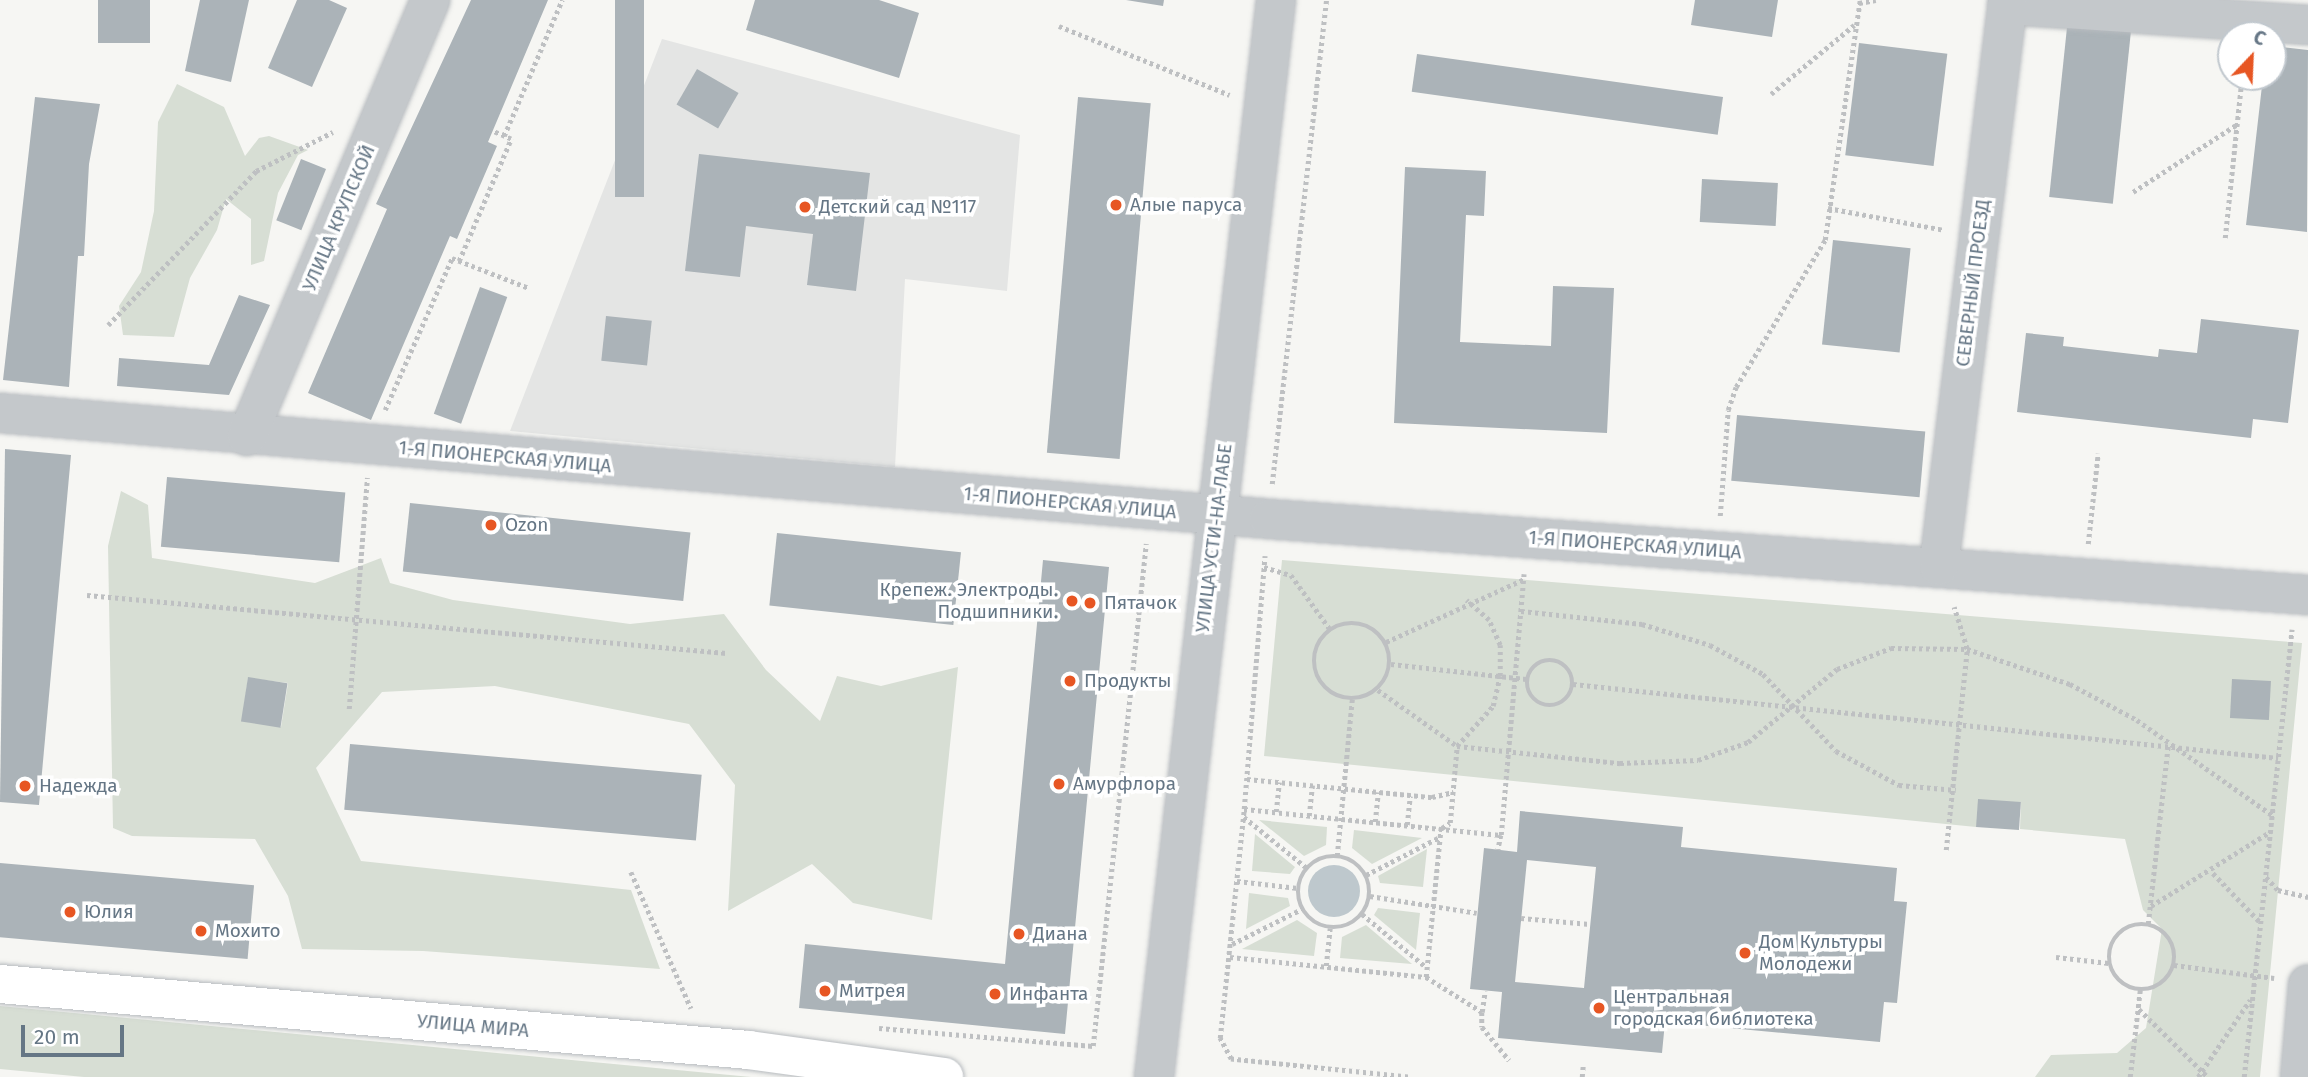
<!DOCTYPE html>
<meta charset="utf-8">
<style>
body{margin:0}
#map{position:relative;width:2308px;height:1077px;overflow:hidden;background:#f6f6f3;font-family:"Fira Sans",sans-serif}
div>[style]{position:absolute}
.built>*{inset:0;background:#e4e5e4}
.green>*{inset:0;background:#d7ded4}
.water>*{inset:0;background:#bec8cd}
.round{border-radius:50%}
.building>*{inset:0;background:#abb3b8;transform-origin:0 0}
.path>*{height:4.5px;margin-top:-2.25px;transform-origin:0;background:repeating-linear-gradient(90deg,#bec0c2 0 3.5px,transparent 0 7px)}
.path>.ring{margin:-2.25px;padding:0;box-sizing:content-box;background:none;border:4.5px solid #bec0c2;border-radius:50%}
.roads{filter:drop-shadow(0 0 2px #b7bbbf) drop-shadow(0 0 2px #b7bbbf)}
.minor>*{height:38px;margin:-19px;padding:0 19px;transform-origin:19px;border-radius:19px;background:#c4c8cb}
.major>*{height:38px;margin:-19px;padding:0 19px;transform-origin:19px;border-radius:19px;background:#fff}
.dots>*{width:19px;height:19px;translate:-50% -50%;box-sizing:border-box;border:4px solid #fff;border-radius:50%}
span{translate:-50% -50%;white-space:nowrap;text-align:center;line-height:1.15;-webkit-text-stroke:7px #fff;paint-order:stroke}
.poi-label{font-size:19px;color:#657685}
.left{translate:0 -50%;text-align:left}
.right{translate:-100% -50%;text-align:right}
.street-label{font-size:19px;color:#657685}
.north{position:absolute;left:2217px;top:21px;width:70px;height:70px;box-sizing:border-box;background:#fff;border:2px solid #c1c8ce;border-radius:50%;rotate:23deg;font-size:19px;font-weight:700;line-height:28px;text-align:center;color:#657685}
.north::after{content:'';display:block;margin:auto;width:24px;height:32px;background:#e75623;clip-path:polygon(50% 0,100% 100%,50% 72%,0 100%)}
.scale{position:absolute;left:21px;top:1025px;width:103px;height:32px;box-sizing:border-box;border:4px solid #657685;border-top:0;padding-left:9px;font-size:21px;line-height:24px;white-space:nowrap;color:#657685;-webkit-text-stroke:5px #fff;paint-order:stroke}
</style>
<div id="map">
<div class="built">
<i style="clip-path:polygon(662px 39px,1020px 135px,1007px 291px,905px 279px,895px 467px,510px 431px)"></i>
</div>
<div class="green">
<i style="clip-path:polygon(177px 84px,224px 107px,245px 156px,259px 138px,269px 136px,308px 150px,298px 155px,278px 193px,264px 261px,251px 265px,251px 219px,226px 199px,217px 230px,190px 278px,174px 337px,123px 335px,119px 306px,141px 272px,154px 211px,158px 122px)"></i>
<i style="clip-path:polygon(evenodd,121px 491px,148px 505px,152px 558px,315px 583px,381px 558px,390px 583px,453px 600px,630px 624px,724px 614px,766px 670px,820px 721px,837px 676px,881px 686px,958px 667px,932px 920px,853px 903px,812px 864px,728px 911px,735px 785px,689px 724px,495px 686px,382px 692px,316px 768px,361px 861px,631px 890px,660px 969px,423px 951px,302px 949px,288px 896px,255px 839px,132px 836px,113px 828px,108px 546px,121px 491px,248px 678px,288px 683px,281px 727px,242px 721px,248px 678px)"></i>
<i style="clip-path:polygon(1282px 560px,2302px 643px,2260px 1077px,2035px 1077px,2051px 1055px,2117px 1053px,2146px 1028px,2162px 929px,2143px 910px,2125px 839px,2020px 829px,2021px 802px,1976px 827px,1264px 756px)"></i>
<i style="clip-path:polygon(1259px 820px,1327px 827px,1326px 845px,1304px 856px)"></i>
<i style="clip-path:polygon(1354px 830px,1422px 838px,1372px 864px,1352px 848px)"></i>
<i style="clip-path:polygon(1255px 834px,1295px 867px,1290px 874px,1252px 871px)"></i>
<i style="clip-path:polygon(1427px 849px,1423px 887px,1380px 883px,1378px 876px)"></i>
<i style="clip-path:polygon(1249px 893px,1288px 898px,1290px 906px,1246px 929px)"></i>
<i style="clip-path:polygon(1378px 908px,1420px 913px,1416px 950px,1374px 915px)"></i>
<i style="clip-path:polygon(1297px 920px,1317px 933px,1314px 956px,1242px 949px)"></i>
<i style="clip-path:polygon(1366px 925px,1412px 964px,1340px 958px,1342px 937px)"></i>
<i style="clip-path:polygon(0 1006px,751px 1077px,84px 1077px,0 1069px)"></i>
</div>
<div class="water">
<i class="round" style="left:1308px;top:865px;width:52px;height:52px"></i>
</div>
<div class="building">
<i style="left:98px;top:0;width:52px;height:43px"></i>
<i style="clip-path:polygon(200px 0,249px 0,231px 82px,185px 71px)"></i>
<i style="clip-path:polygon(297px 0,329px 0,347px 8px,312px 87px,268px 68px)"></i>
<i style="clip-path:polygon(471px 0,548px 0,488px 142px,497px 146px,457px 239px,450px 236px,371px 420px,308px 393px,387px 209px,376px 204px)"></i>
<i style="left:615px;top:0;width:29px;height:197px"></i>
<i style="clip-path:polygon(755px 0,879px 0,919px 13px,899px 78px,746px 30px)"></i>
<i style="clip-path:polygon(1126px 0,1164px 0,1163px 6px)"></i>
<i style="clip-path:polygon(1695px 0,1778px 0,1772px 37px,1691px 25px)"></i>
<i style="left:2068px;top:18px;width:64px;height:180px;rotate:6deg"></i>
<i style="left:1859px;top:43px;width:89px;height:113px;rotate:7deg"></i>
<i style="clip-path:polygon(2273px 46px,2308px 50px,2307px 232px,2246px 225px,2263px 77px,2273px 77px)"></i>
<i style="left:1417px;top:54px;width:309px;height:38px;rotate:8deg"></i>
<i style="left:697px;top:69px;width:48px;height:41px;rotate:30deg"></i>
<i style="clip-path:polygon(35px 97px,100px 104px,89px 164px,84px 256px,78px 256px,69px 387px,3px 380px)"></i>
<i style="left:1078px;top:97px;width:73px;height:357px;rotate:5deg"></i>
<i style="clip-path:polygon(699px 154px,870px 173px,856px 291px,807px 285px,813px 234px,746px 226px,740px 277px,685px 271px)"></i>
<i style="left:301px;top:159px;width:27px;height:66px;rotate:22deg"></i>
<i style="clip-path:polygon(1405px 167px,1486px 171px,1484px 216px,1466px 215px,1460px 342px,1551px 346px,1553px 286px,1614px 288px,1607px 433px,1394px 423px)"></i>
<i style="left:1702px;top:179px;width:76px;height:43px;rotate:3deg"></i>
<i style="left:1833px;top:240px;width:78px;height:105px;rotate:6deg"></i>
<i style="left:480px;top:287px;width:29px;height:135px;rotate:20deg"></i>
<i style="clip-path:polygon(239px 295px,270px 305px,229px 395px,117px 386px,119px 358px,209px 365px)"></i>
<i style="left:606px;top:316px;width:46px;height:45px;rotate:6deg"></i>
<i style="clip-path:polygon(2201px 319px,2299px 330px,2288px 423px,2253px 419px,2251px 438px,2017px 412px,2026px 333px,2064px 337px,2063px 346px,2158px 357px,2159px 349px,2197px 353px)"></i>
<i style="left:1737px;top:415px;width:189px;height:66px;rotate:5deg"></i>
<i style="clip-path:polygon(5px 449px,71px 455px,39px 805px,0 802px)"></i>
<i style="left:167px;top:477px;width:179px;height:70px;rotate:5deg"></i>
<i style="left:410px;top:503px;width:282px;height:69px;rotate:6deg"></i>
<i style="left:777px;top:533px;width:185px;height:73px;rotate:6deg"></i>
<i style="clip-path:polygon(1043px 560px,1109px 567px,1065px 1034px,799px 1008px,805px 944px,1005px 964px)"></i>
<i style="left:248px;top:677px;width:40px;height:45px;rotate:9deg"></i>
<i style="left:2232px;top:679px;width:39px;height:39px;rotate:3deg"></i>
<i style="left:350px;top:744px;width:353px;height:66px;rotate:5deg"></i>
<i style="left:1978px;top:799px;width:43px;height:28px;rotate:4deg"></i>
<i style="clip-path:polygon(evenodd,1520px 811px,1683px 827px,1681px 847px,1897px 868px,1894px 901px,1907px 902px,1897px 1003px,1884px 1002px,1880px 1042px,1665px 1022px,1662px 1053px,1498px 1038px,1502px 992px,1470px 989px,1484px 848px,1517px 852px,1520px 811px,1527px 860px,1596px 867px,1584px 988px,1515px 982px,1527px 860px)"></i>
<i style="left:0;top:863px;width:255px;height:74px;rotate:5deg"></i>
</div>
<div class="path">
<i style="left:1859px;top:3px;width:17px;rotate:-10deg"></i>
<i style="left:1059px;top:26px;width:184px;rotate:22deg"></i>
<i style="left:1771px;top:94px;width:108px;rotate:-39.7deg"></i>
<i style="left:504px;top:136px;width:148px;rotate:-66.9deg"></i>
<i style="left:2133px;top:192px;width:123px;rotate:-33deg"></i>
<i style="left:1828px;top:208px;width:118px;rotate:10.7deg"></i>
<i style="left:2225px;top:238px;width:162px;rotate:-84deg"></i>
<i style="left:459px;top:261px;width:133px;rotate:-66.9deg"></i>
<i style="left:511px;top:139px;width:21px;rotate:-157deg"></i>
<i style="left:108px;top:325px;width:214px;rotate:-46.1deg"></i>
<i style="left:256px;top:171px;width:86px;rotate:-26.9deg"></i>
<i style="left:385px;top:410px;width:166px;rotate:-66.2deg"></i>
<i style="left:452px;top:258px;width:83px;rotate:21.3deg"></i>
<i style="left:1272px;top:484px;width:487px;rotate:-83.6deg"></i>
<i style="left:1720px;top:516px;width:106px;rotate:-85.7deg"></i>
<i style="left:1728px;top:410px;width:24px;rotate:-71deg"></i>
<i style="left:1736px;top:387px;width:172px;rotate:-58.8deg"></i>
<i style="left:1825px;top:240px;width:243px;rotate:-81.7deg"></i>
<i style="left:2088px;top:544px;width:91px;rotate:-83.7deg"></i>
<i style="left:1264px;top:567px;width:28px;rotate:17deg"></i>
<i style="left:1291px;top:575px;width:67px;rotate:54.2deg"></i>
<i style="left:87px;top:595px;width:642px;rotate:5.19deg"></i>
<i style="left:1521px;top:611px;width:122px;rotate:6.1deg"></i>
<i style="left:1642px;top:624px;width:71px;rotate:17.2deg"></i>
<i style="left:1710px;top:645px;width:60px;rotate:28.7deg"></i>
<i style="left:1763px;top:674px;width:106px;rotate:46.5deg"></i>
<i style="left:1836px;top:751px;width:72px;rotate:28.4deg"></i>
<i style="left:1899px;top:785px;width:57px;rotate:5deg"></i>
<i class="ring" style="left:1314px;top:623px;width:71.5px;height:71.5px"></i>
<i style="left:1386px;top:642px;width:152px;rotate:-24.5deg"></i>
<i class="ring" style="left:1527px;top:660px;width:41.5px;height:41.5px"></i>
<i style="left:1391px;top:664px;width:137px;rotate:6.3deg"></i>
<i style="left:1573px;top:684px;width:709px;rotate:5.99deg"></i>
<i style="left:1378px;top:690px;width:97px;rotate:35.3deg"></i>
<i style="left:1457px;top:746px;width:164px;rotate:6deg"></i>
<i style="left:1620px;top:763px;width:78px;rotate:-2.2deg"></i>
<i style="left:1698px;top:760px;width:53px;rotate:-19.8deg"></i>
<i style="left:1748px;top:742px;width:115px;rotate:-39.4deg"></i>
<i style="left:1837px;top:669px;width:58px;rotate:-21.3deg"></i>
<i style="left:1891px;top:648px;width:76px;rotate:0.8deg"></i>
<i style="left:1967px;top:649px;width:109px;rotate:18.8deg"></i>
<i style="left:2070px;top:684px;width:76px;rotate:28.2deg"></i>
<i style="left:2137px;top:720px;width:165px;rotate:35.1deg"></i>
<i style="left:349px;top:709px;width:232px;rotate:-85.5deg"></i>
<i style="left:1247px;top:779px;width:186px;rotate:5.6deg"></i>
<i style="left:1432px;top:797px;width:22px;rotate:-13deg"></i>
<i style="left:1244px;top:809px;width:254px;rotate:-85.3deg"></i>
<i style="left:1276px;top:812px;width:30px;rotate:-84deg"></i>
<i style="left:1309px;top:816px;width:31px;rotate:-84deg"></i>
<i style="left:1244px;top:817px;width:81px;rotate:39deg"></i>
<i style="left:1375px;top:822px;width:30px;rotate:-84deg"></i>
<i style="left:1407px;top:825px;width:29px;rotate:-84deg"></i>
<i style="left:1442px;top:828px;width:9px;rotate:-32deg"></i>
<i style="left:1450px;top:823px;width:77px;rotate:-84.8deg"></i>
<i style="left:1457px;top:746px;width:54px;rotate:-48deg"></i>
<i style="left:1493px;top:706px;width:31px;rotate:-77deg"></i>
<i style="left:1500px;top:676px;width:31px;rotate:-90deg"></i>
<i style="left:1500px;top:645px;width:27px;rotate:-114deg"></i>
<i style="left:1489px;top:620px;width:30px;rotate:-139deg"></i>
<i style="left:1501px;top:835px;width:262px;rotate:-85deg"></i>
<i style="left:1946px;top:850px;width:202px;rotate:-84deg"></i>
<i style="left:1967px;top:649px;width:44px;rotate:-107.2deg"></i>
<i style="left:1337px;top:856px;width:158px;rotate:-84.5deg"></i>
<i class="ring" style="left:1298px;top:856px;width:67.5px;height:67.5px"></i>
<i style="left:631px;top:872px;width:149px;rotate:66.2deg"></i>
<i style="left:2213px;top:873px;width:68px;rotate:46.2deg"></i>
<i style="left:1366px;top:875px;width:83px;rotate:-27.2deg"></i>
<i style="left:2266px;top:877px;width:18px;rotate:47deg"></i>
<i style="left:2278px;top:890px;width:31px;rotate:13deg"></i>
<i style="left:1237px;top:881px;width:61px;rotate:6.5deg"></i>
<i style="left:1370px;top:896px;width:108px;rotate:9deg"></i>
<i style="left:2151px;top:906px;width:140px;rotate:-31.9deg"></i>
<i style="left:1362px;top:914px;width:83px;rotate:39.6deg"></i>
<i style="left:1521px;top:918px;width:69px;rotate:5deg"></i>
<i class="ring" style="left:2109px;top:924px;width:61.5px;height:61.5px"></i>
<i style="left:2148px;top:924px;width:179px;rotate:-83.6deg"></i>
<i style="left:1232px;top:944px;width:78px;rotate:-26.6deg"></i>
<i style="left:1230px;top:957px;width:197px;rotate:5.8deg"></i>
<i style="left:1426px;top:977px;width:150px;rotate:-84.3deg"></i>
<i style="left:2056px;top:957px;width:53px;rotate:6.5deg"></i>
<i style="left:2174px;top:965px;width:101px;rotate:7.4deg"></i>
<i style="left:1326px;top:966px;width:38px;rotate:-84deg"></i>
<i style="left:1426px;top:977px;width:66px;rotate:32deg"></i>
<i style="left:1482px;top:1012px;width:15px;rotate:90deg"></i>
<i style="left:1482px;top:1027px;width:43px;rotate:50.7deg"></i>
<i style="left:2139px;top:1009px;width:97px;rotate:44.6deg"></i>
<i style="left:1482px;top:1012px;width:21px;rotate:-82deg"></i>
<i style="left:879px;top:1028px;width:215px;rotate:4.8deg"></i>
<i style="left:1093px;top:1046px;width:505px;rotate:-83.97deg"></i>
<i style="left:1408px;top:1077px;width:178px;rotate:-174.2deg"></i>
<i style="left:1231px;top:1059px;width:24px;rotate:-118deg"></i>
<i style="left:1220px;top:1038px;width:230px;rotate:-84deg"></i>
<i style="left:1244px;top:809px;width:258px;rotate:5.8deg"></i>
<i style="left:1501px;top:835px;width:15px;rotate:101deg"></i>
<i style="left:1582px;top:1077px;width:11px;rotate:-85deg"></i>
<i style="left:2130px;top:1077px;width:88px;rotate:-83.4deg"></i>
<i style="left:2198px;top:1077px;width:93px;rotate:-56deg"></i>
<i style="left:2244px;top:1077px;width:450px;rotate:-83.9deg"></i>
</div>
<div class="roads">
<div class="minor">
<i style="left:2007px;top:5px;width:302px;rotate:3.8deg"></i>
<i style="left:0;top:413px;width:1273px;rotate:4.77deg"></i>
<i style="left:1269px;top:519px;width:1042px;rotate:4.18deg"></i>
<i style="left:247px;top:436px;width:473px;rotate:-67.2deg"></i>
<i style="left:1939px;top:566px;width:570px;rotate:-83.05deg"></i>
<i style="left:1154px;top:1077px;width:1084px;rotate:-83.54deg"></i>
<i style="left:2300px;top:1077px;width:93px;rotate:-85.1deg"></i>
</div>
<div class="major">
<i style="left:0;top:984px;width:751px;rotate:5.04deg"></i>
<i style="left:748px;top:1050px;width:198px;rotate:7.8deg"></i>
</div>
</div>
<div class="dots">
<i style="left:1116px;top:205px;background:#e75623"></i>
<i style="left:805px;top:207px;background:#e75623"></i>
<i style="left:491px;top:525px;background:#e75623"></i>
<i style="left:1072px;top:601px;background:#e75623"></i>
<i style="left:1090px;top:603px;background:#e75623"></i>
<i style="left:1070px;top:681px;background:#e75623"></i>
<i style="left:1059px;top:784px;background:#e75623"></i>
<i style="left:25px;top:786px;background:#e75623"></i>
<i style="left:70px;top:912px;background:#e75623"></i>
<i style="left:201px;top:931px;background:#e75623"></i>
<i style="left:1019px;top:934px;background:#e75623"></i>
<i style="left:1745px;top:953px;background:#e75623"></i>
<i style="left:825px;top:991px;background:#e75623"></i>
<i style="left:995px;top:994px;background:#e75623"></i>
<i style="left:1599px;top:1008px;background:#e75623"></i>
</div>
<div class="poi-label">
<span class="left" style="left:1130px;top:205px">Алые паруса</span>
<span class="left" style="left:819px;top:207px">Детский сад №117</span>
<span class="left" style="left:505px;top:525px">Ozon</span>
<span class="right" style="left:1058px;top:601px">Крепеж. Электроды.<br>Подшипники.</span>
<span class="left" style="left:1104px;top:603px">Пятачок</span>
<span class="left" style="left:1084px;top:681px">Продукты</span>
<span class="left" style="left:1073px;top:784px">Амурфлора</span>
<span class="left" style="left:39px;top:786px">Надежда</span>
<span class="left" style="left:84px;top:912px">Юлия</span>
<span class="left" style="left:215px;top:931px">Мохито</span>
<span class="left" style="left:1033px;top:934px">Диана</span>
<span class="left" style="left:1759px;top:953px">Дом Культуры<br>Молодежи</span>
<span class="left" style="left:839px;top:991px">Митрея</span>
<span class="left" style="left:1009px;top:994px">Инфанта</span>
<span class="left" style="left:1613px;top:1008px">Центральная<br>городская библиотека</span>
</div>
<div class="street-label">
<span style="left:339px;top:218px;rotate:-67deg">УЛИЦА КРУПСКОЙ</span>
<span style="left:1973px;top:283px;rotate:-83deg">СЕВЕРНЫЙ ПРОЕЗД</span>
<span style="left:505px;top:457px;rotate:5deg">1-Я ПИОНЕРСКАЯ УЛИЦА</span>
<span style="left:1070px;top:503px;rotate:5deg">1-Я ПИОНЕРСКАЯ УЛИЦА</span>
<span style="left:1214px;top:538px;rotate:-83deg">УЛИЦА УСТИ-НА-ЛАБЕ</span>
<span style="left:1635px;top:545px;rotate:4deg">1-Я ПИОНЕРСКАЯ УЛИЦА</span>
<span style="left:473px;top:1026px;rotate:5deg">УЛИЦА МИРА</span>
</div>
<div class="north">С</div>
<div class="scale">20 m</div>
</div>
